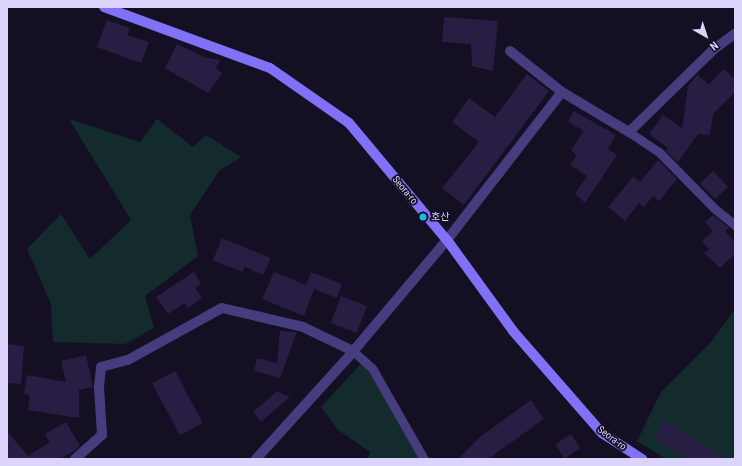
<!DOCTYPE html>
<meta charset="utf-8">
<style>
body{margin:0}
#map{position:relative;width:742px;height:466px;overflow:hidden;background:#140f23;font-family:"Roboto Condensed","Noto Sans KR",sans-serif}
div>[style]{position:absolute}
.green>*{inset:0;background:#132b2c}
.building>*{inset:0;background:#281d42;transform-origin:0 0}
.lane>*{height:9px;margin:-4.5px;padding:0 4.5px;transform-origin:4.5px;border-radius:4.5px;background:#463d7f}
.street>*{height:10px;margin:-5px;padding:0 5px;transform-origin:5px;border-radius:5px;background:#463d7f}
.secondary>*{height:10px;margin:-5px;padding:0 5px;transform-origin:5px;border-radius:5px;background:#8071f6}
.dots>*{width:11px;height:11px;translate:-50% -50%;box-sizing:border-box;border:2px solid #140f23;border-radius:50%}
span{translate:-50% -50%;white-space:nowrap;text-align:center;line-height:1.15;-webkit-text-stroke:3.5px #140f23;paint-order:stroke}
.street-label{font-size:10px;color:#dcd4fc}
.poi-label{font-size:10px;color:#dcd4fc}
.left{translate:0 -50%;text-align:left}
.frame{position:absolute;inset:0;border:8px solid #dcd4fc;pointer-events:none}
.north{position:absolute;left:686px;top:16px;width:40px;height:40px;-webkit-text-stroke:3px #140f23;paint-order:stroke;rotate:141deg;font-size:11px;font-weight:700;line-height:16px;text-align:center;color:#dcd4fc}
.north::after{content:'';display:block;margin:auto;width:14px;height:18px;background:#dcd4fc;clip-path:polygon(50% 0,100% 100%,50% 72%,0 100%)}
</style>
<div id="map">
<div class="green">
<i style="clip-path:polygon(69px 119px,140px 142px,157px 119px,193px 147px,206px 135px,241px 157px,219px 171px,190px 215px,198px 256px,145px 296px,154px 328px,125px 344px,53px 342px,51px 304px,27px 249px,61px 214px,90px 259px,131px 220px)"></i>
<i style="clip-path:polygon(735px 309px,735px 459px,666px 459px,637px 441px,661px 392px,711px 342px)"></i>
<i style="clip-path:polygon(366px 358px,420px 457px,418px 459px,367px 459px,370px 452px,338px 430px,321px 407px)"></i>
</div>
<div class="building">
<i style="clip-path:polygon(444px 17px,498px 21px,493px 71px,472px 66px,471px 44px,442px 42px)"></i>
<i style="clip-path:polygon(107px 20px,130px 28px,127px 35px,149px 42px,141px 63px,97px 47px)"></i>
<i style="clip-path:polygon(177px 44px,204px 57px,220px 60px,216px 68px,222px 73px,208px 93px,165px 68px)"></i>
<i style="clip-path:polygon(724px 69px,735px 79px,735px 92px,713px 114px,710px 135px,698px 134px,678px 162px,666px 151px,668px 148px,649px 134px,663px 115px,682px 128px,688px 86px,697px 75px,709px 84px)"></i>
<i style="clip-path:polygon(527px 74px,549px 91px,464px 205px,442px 188px,479px 142px,452px 122px,469px 98px,495px 117px)"></i>
<i style="clip-path:polygon(574px 111px,616px 135px,608px 149px,617px 155px,585px 203px,575px 194px,587px 176px,570px 165px,577px 155px,571px 150px,584px 131px,568px 122px)"></i>
<i style="clip-path:polygon(658px 160px,677px 179px,659px 201px,653px 196px,644px 207px,639px 203px,625px 221px,608px 207px,633px 177px,640px 182px)"></i>
<i style="left:713px;top:171px;width:22px;height:18px;rotate:47deg"></i>
<i style="clip-path:polygon(713px 215px,729px 228px,725px 231px,735px 242px,735px 254px,720px 268px,704px 253px,709px 249px,702px 241px,713px 231px,705px 222px)"></i>
<i style="clip-path:polygon(222px 238px,271px 258px,263px 275px,245px 267px,242px 272px,213px 260px)"></i>
<i style="clip-path:polygon(194px 272px,201px 284px,195px 288px,202px 298px,188px 308px,185px 303px,168px 314px,156px 297px)"></i>
<i style="clip-path:polygon(274px 272px,306px 285px,311px 272px,342px 284px,337px 298px,314px 289px,304px 316px,262px 299px)"></i>
<i style="left:341px;top:296px;width:28px;height:29px;rotate:21deg"></i>
<i style="clip-path:polygon(280px 331px,297px 332px,280px 378px,254px 371px,257px 358px,277px 363px)"></i>
<i style="clip-path:polygon(7px 344px,24px 346px,21px 384px,7px 383px)"></i>
<i style="clip-path:polygon(86px 355px,93px 387px,79px 390px,79px 418px,28px 410px,30px 395px,24px 394px,27px 375px,66px 382px,61px 361px)"></i>
<i style="left:175px;top:371px;width:59px;height:26px;rotate:62deg"></i>
<i style="clip-path:polygon(277px 391px,290px 397px,261px 422px,253px 412px)"></i>
<i style="clip-path:polygon(531px 400px,544px 419px,488px 459px,458px 459px,480px 437px)"></i>
<i style="clip-path:polygon(665px 420px,726px 459px,688px 459px,654px 438px)"></i>
<i style="clip-path:polygon(66px 422px,80px 446px,74px 451px,60px 459px,7px 459px,7px 431px,28px 456px,50px 442px,45px 434px)"></i>
<i style="left:571px;top:434px;width:17px;height:19px;rotate:57deg"></i>
</div>
<div class="lane">
<i style="left:629px;top:132px;width:36px;rotate:34deg"></i>
<i style="left:659px;top:152px;width:80px;rotate:45.5deg"></i>
<i style="left:715px;top:209px;width:26px;rotate:39deg"></i>
<i style="left:353px;top:351px;width:25px;rotate:42deg"></i>
<i style="left:372px;top:368px;width:105px;rotate:60.3deg"></i>
</div>
<div class="street">
<i style="left:510px;top:51px;width:66px;rotate:38.3deg"></i>
<i style="left:562px;top:92px;width:78px;rotate:30.8deg"></i>
<i style="left:629px;top:132px;width:119px;rotate:-44.3deg"></i>
<i style="left:714px;top:49px;width:26px;rotate:-36deg"></i>
<i style="left:75px;top:459px;width:36px;rotate:-42deg"></i>
<i style="left:102px;top:435px;width:48px;rotate:-93.6deg"></i>
<i style="left:99px;top:387px;width:20px;rotate:-84deg"></i>
<i style="left:101px;top:367px;width:28px;rotate:-15deg"></i>
<i style="left:128px;top:360px;width:107px;rotate:-29deg"></i>
<i style="left:222px;top:308px;width:83px;rotate:13.2deg"></i>
<i style="left:303px;top:327px;width:55px;rotate:25.6deg"></i>
<i style="left:256px;top:459px;width:132px;rotate:-47.8deg"></i>
<i style="left:345px;top:361px;width:158px;rotate:-49.9deg"></i>
<i style="left:447px;top:240px;width:187px;rotate:-52.2deg"></i>
</div>
<div class="secondary">
<i style="left:104px;top:7px;width:177px;rotate:20.2deg"></i>
<i style="left:270px;top:68px;width:96px;rotate:34.8deg"></i>
<i style="left:349px;top:123px;width:153px;rotate:50.1deg"></i>
<i style="left:447px;top:240px;width:112px;rotate:54deg"></i>
<i style="left:513px;top:331px;width:135px;rotate:48.9deg"></i>
<i style="left:602px;top:433px;width:48px;rotate:33deg"></i>
</div>
<div class="dots">
<i style="left:423px;top:217px;background:#0ec2ed"></i>
</div>
<div class="street-label">
<span style="left:405px;top:190px;rotate:50deg">Seora-ro</span>
<span style="left:612px;top:438px;rotate:37deg">Seora-ro</span>
</div>
<div class="poi-label">
<span class="left" style="left:431px;top:217px">호산</span>
</div>
<div class="frame"></div>
<div class="north">N</div>
</div>
